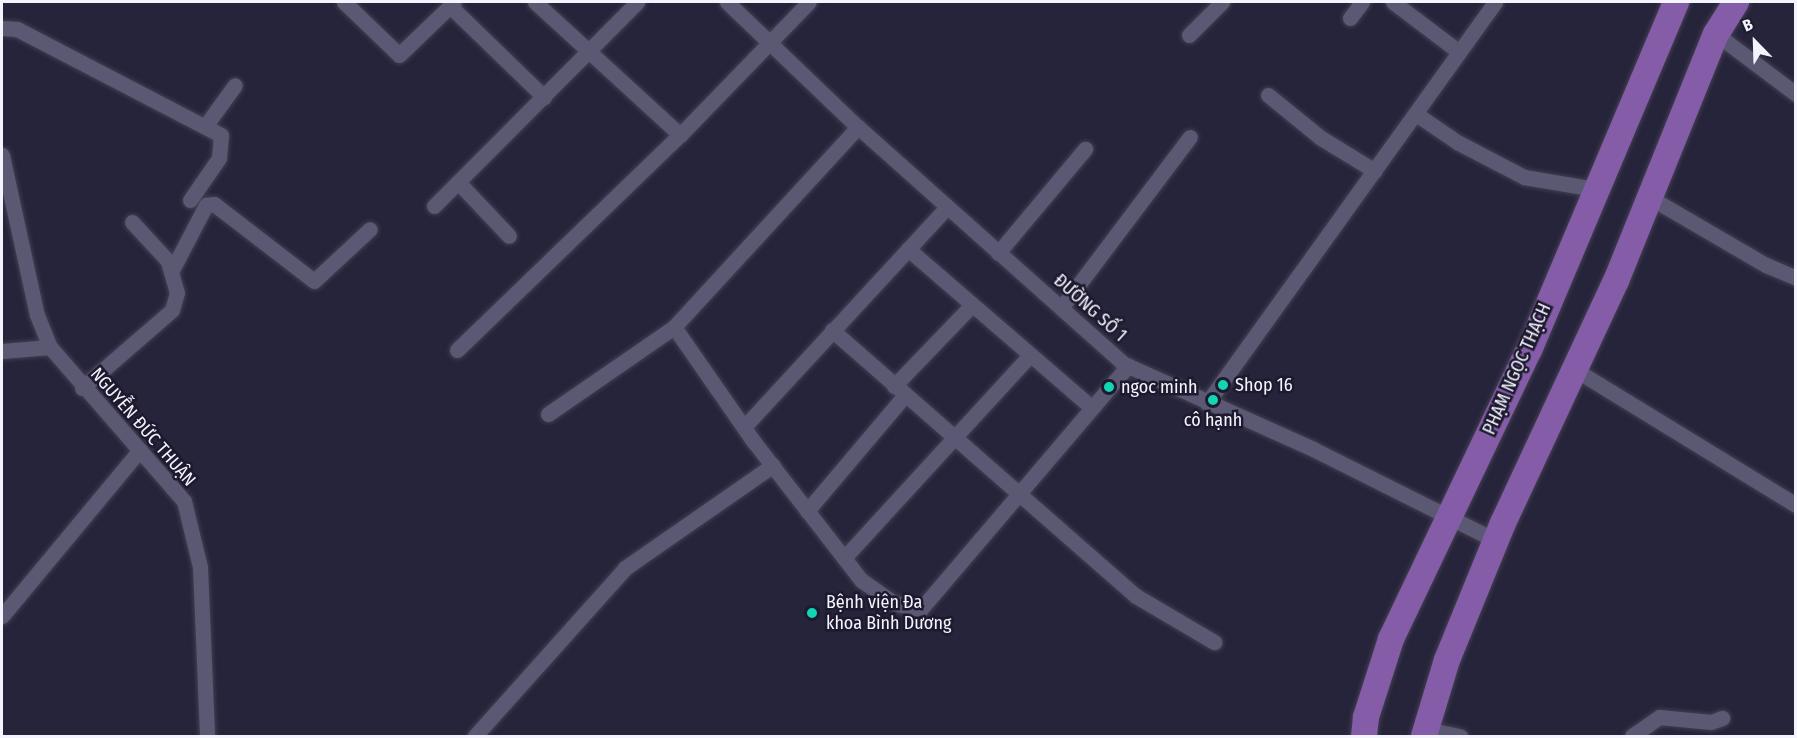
<!DOCTYPE html>
<meta charset="utf-8">
<style>
body{margin:0}
#map{position:relative;width:1797px;height:738px;overflow:hidden;background:#26243b;font-family:"Fira Sans Condensed",sans-serif}
div>[style]{position:absolute}
.roads{filter:drop-shadow(0 0 2px #423f51) drop-shadow(0 0 2px #423f51)}
.street>*{height:15px;margin:-7.5px;padding:0 7.5px;transform-origin:7.5px;border-radius:7.5px;background:#5b5873}
.primary>*{height:26px;margin:-13px;padding:0 13px;transform-origin:13px;border-radius:13px;background:#855ca7}
.dots>*{width:16px;height:16px;translate:-50% -50%;box-sizing:border-box;border:3px solid #1d1a30;border-radius:50%}
span{translate:-50% -50%;white-space:nowrap;text-align:center;line-height:1.15;-webkit-text-stroke:5px #1d1a30;paint-order:stroke}
.street-label{font-size:18px;color:#f4f4fd}
.poi-label{font-size:18px;color:#f4f4fd}
.left{translate:0 -50%;text-align:left}
.frame{position:absolute;inset:0;border:3px solid #f4f4fd;pointer-events:none}
.north{position:absolute;left:1725px;top:12px;width:60px;height:60px;-webkit-text-stroke:4px #1d1a30;paint-order:stroke;rotate:337deg;font-size:16px;font-weight:700;line-height:24px;text-align:center;color:#f4f4fd}
.north::after{content:'';display:block;margin:auto;width:21px;height:27px;background:#f4f4fd;clip-path:polygon(50% 0,100% 100%,50% 72%,0 100%)}
</style>
<div id="map">
<div class="roads">
<div class="street">
<i style="left:344px;top:2px;width:76px;rotate:43.9deg"></i>
<i style="left:399px;top:55px;width:76px;rotate:-43.9deg"></i>
<i style="left:535px;top:2px;width:197px;rotate:42.5deg"></i>
<i style="left:727px;top:2px;width:181px;rotate:43.7deg"></i>
<i style="left:858px;top:127px;width:356px;rotate:41.7deg"></i>
<i style="left:1124px;top:364px;width:207px;rotate:24.2deg"></i>
<i style="left:1313px;top:449px;width:203px;rotate:26.6deg"></i>
<i style="left:1393px;top:2px;width:83px;rotate:37.1deg"></i>
<i style="left:450px;top:6px;width:131px;rotate:44.1deg"></i>
<i style="left:1350px;top:18px;width:20px;rotate:-53deg"></i>
<i style="left:2px;top:28px;width:15px;rotate:4deg"></i>
<i style="left:17px;top:29px;width:230px;rotate:27.5deg"></i>
<i style="left:221px;top:135px;width:23px;rotate:95deg"></i>
<i style="left:219px;top:158px;width:51px;rotate:124.6deg"></i>
<i style="left:1716px;top:34px;width:100px;rotate:36.9deg"></i>
<i style="left:1189px;top:35px;width:47px;rotate:-45deg"></i>
<i style="left:1268px;top:95px;width:68px;rotate:39.1deg"></i>
<i style="left:1321px;top:138px;width:63px;rotate:31.4deg"></i>
<i style="left:1416px;top:114px;width:50px;rotate:34.3deg"></i>
<i style="left:1457px;top:142px;width:76px;rotate:27.6deg"></i>
<i style="left:1524px;top:177px;width:72px;rotate:9.6deg"></i>
<i style="left:206px;top:125px;width:49px;rotate:-54.1deg"></i>
<i style="left:2px;top:155px;width:164px;rotate:77.7deg"></i>
<i style="left:37px;top:315px;width:35px;rotate:68deg"></i>
<i style="left:50px;top:347px;width:204px;rotate:49deg"></i>
<i style="left:184px;top:501px;width:68px;rotate:76.4deg"></i>
<i style="left:200px;top:567px;width:169px;rotate:87.6deg"></i>
<i style="left:458px;top:182px;width:74px;rotate:46.6deg"></i>
<i style="left:1649px;top:197px;width:135px;rotate:30.2deg"></i>
<i style="left:1766px;top:265px;width:33px;rotate:23deg"></i>
<i style="left:434px;top:206px;width:288px;rotate:-45.1deg"></i>
<i style="left:908px;top:249px;width:243px;rotate:40.8deg"></i>
<i style="left:998px;top:253px;width:136px;rotate:-50.1deg"></i>
<i style="left:171px;top:272px;width:76px;rotate:-62.4deg"></i>
<i style="left:206px;top:205px;width:8px;rotate:-7deg"></i>
<i style="left:214px;top:204px;width:126px;rotate:37.6deg"></i>
<i style="left:314px;top:281px;width:76px;rotate:-42.9deg"></i>
<i style="left:1061px;top:308px;width:214px;rotate:-53deg"></i>
<i style="left:674px;top:327px;width:140px;rotate:55.2deg"></i>
<i style="left:754px;top:442px;width:175px;rotate:52.2deg"></i>
<i style="left:861px;top:580px;width:40px;rotate:34.9deg"></i>
<i style="left:894px;top:603px;width:27px;rotate:15deg"></i>
<i style="left:920px;top:610px;width:321px;rotate:-49.6deg"></i>
<i style="left:832px;top:330px;width:404px;rotate:41.2deg"></i>
<i style="left:1136px;top:596px;width:91px;rotate:30.5deg"></i>
<i style="left:457px;top:350px;width:310px;rotate:-44deg"></i>
<i style="left:680px;top:135px;width:185px;rotate:-45.9deg"></i>
<i style="left:2px;top:351px;width:48px;rotate:-4.8deg"></i>
<i style="left:1574px;top:369px;width:260px;rotate:31.5deg"></i>
<i style="left:894px;top:386px;width:111px;rotate:-46.1deg"></i>
<i style="left:82px;top:388px;width:119px;rotate:-40.9deg"></i>
<i style="left:172px;top:310px;width:18px;rotate:-74deg"></i>
<i style="left:177px;top:293px;width:33px;rotate:-106deg"></i>
<i style="left:168px;top:261px;width:53px;rotate:-132.7deg"></i>
<i style="left:1207px;top:403px;width:494px;rotate:-54.3deg"></i>
<i style="left:548px;top:414px;width:153px;rotate:-34.6deg"></i>
<i style="left:674px;top:327px;width:272px;rotate:-47.4deg"></i>
<i style="left:745px;top:426px;width:298px;rotate:-47.3deg"></i>
<i style="left:807px;top:511px;width:152px;rotate:-49.8deg"></i>
<i style="left:844px;top:558px;width:273px;rotate:-47.5deg"></i>
<i style="left:2px;top:616px;width:216px;rotate:-50.3deg"></i>
<i style="left:1426px;top:729px;width:35px;rotate:12deg"></i>
<i style="left:475px;top:736px;width:225px;rotate:-48.2deg"></i>
<i style="left:625px;top:568px;width:180px;rotate:-34.8deg"></i>
<i style="left:1632px;top:736px;width:33px;rotate:-35deg"></i>
<i style="left:1659px;top:717px;width:52px;rotate:5.5deg"></i>
<i style="left:1711px;top:722px;width:12px;rotate:-20deg"></i>
</div>
<div class="primary">
<i style="left:1364px;top:736px;width:19px;rotate:-84deg"></i>
<i style="left:1366px;top:717px;width:82px;rotate:-72.2deg"></i>
<i style="left:1391px;top:639px;width:322px;rotate:-64.5deg"></i>
<i style="left:1530px;top:348px;width:376px;rotate:-67.1deg"></i>
<i style="left:1424px;top:736px;width:79px;rotate:-73.2deg"></i>
<i style="left:1447px;top:660px;width:148px;rotate:-67.8deg"></i>
<i style="left:1503px;top:523px;width:267px;rotate:-65deg"></i>
<i style="left:1616px;top:281px;width:266px;rotate:-68deg"></i>
<i style="left:1716px;top:34px;width:38px;rotate:-58deg"></i>
</div>
</div>
<div class="dots">
<i style="left:1223px;top:385px;background:#12d5b4"></i>
<i style="left:1109px;top:387px;background:#12d5b4"></i>
<i style="left:1213px;top:400px;background:#12d5b4"></i>
<i style="left:812px;top:613px;background:#12d5b4"></i>
</div>
<div class="street-label">
<span style="left:1090px;top:308px;rotate:42deg">ĐƯỜNG SỐ 1</span>
<span style="left:1517px;top:369px;rotate:-66deg">PHẠM NGỌC THẠCH</span>
<span style="left:143px;top:427px;rotate:49deg">NGUYỄN ĐỨC THUẬN</span>
</div>
<div class="poi-label">
<span class="left" style="left:1235px;top:385px">Shop 16</span>
<span class="left" style="left:1121px;top:387px">ngoc minh</span>
<span style="left:1213px;top:420px">cô hạnh</span>
<span class="left" style="left:826px;top:613px">Bệnh viện Đa<br>khoa Bình Dương</span>
</div>
<div class="frame"></div>
<div class="north">B</div>
</div>
